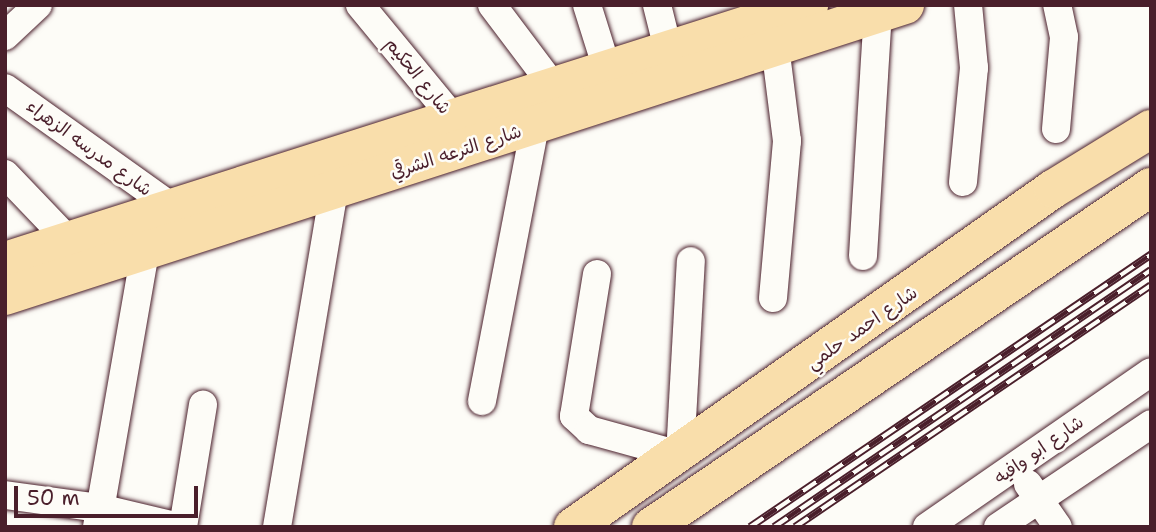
<!DOCTYPE html>
<meta charset="utf-8">
<style>
body{margin:0}
#map{position:relative;width:1156px;height:532px;overflow:hidden;background:#fdfcf7;font-family:"Shantell Sans","Playpen Sans Arabic",sans-serif}
div>[style]{position:absolute}
.roads{filter:drop-shadow(0 0 2px #4a1f2b) drop-shadow(0 0 2px #4a1f2b)}
.minor>*{height:28px;margin:-14px;padding:0 14px;transform-origin:14px;border-radius:14px;background:#fdfcf7}
.primary>*{height:38px;margin:-19px;padding:0 19px;transform-origin:19px;border-radius:19px;background:#f9deab}
.rail>*{height:8px;margin-top:-4px;transform-origin:0;background:repeating-linear-gradient(90deg,#fdfcf7 0 16px,#4a1f2b 0 32px);box-sizing:border-box;border-block:2px solid #4a1f2b}
span{translate:-50% -50%;white-space:nowrap;text-align:center;line-height:1.15;-webkit-text-stroke:5px #fdfcf7;paint-order:stroke}
.street-label{font-size:18px;color:#4a1f2b}
.frame{position:absolute;inset:0;border:7px solid #4a1f2b;pointer-events:none}
.scale{position:absolute;left:14px;top:486px;width:184px;height:32px;box-sizing:border-box;border:4px solid #4a1f2b;border-top:0;padding-left:9px;font-size:21px;line-height:24px;white-space:nowrap;color:#4a1f2b;-webkit-text-stroke:5px #fdfcf7;paint-order:stroke}
</style>
<div id="map">
<div class="roads">
<div class="minor">
<i style="left:360px;top:5px;width:162px;rotate:50.5deg"></i>
<i style="left:492px;top:5px;width:101px;rotate:53deg"></i>
<i style="left:587px;top:5px;width:67px;rotate:72.6deg"></i>
<i style="left:657px;top:5px;width:45px;rotate:76deg"></i>
<i style="left:5px;top:36px;width:45px;rotate:-43.2deg"></i>
<i style="left:5px;top:88px;width:206px;rotate:35.5deg"></i>
<i style="left:1056px;top:129px;width:92px;rotate:-85deg"></i>
<i style="left:1064px;top:37px;width:33px;rotate:-102deg"></i>
<i style="left:5px;top:174px;width:91px;rotate:46.3deg"></i>
<i style="left:963px;top:182px;width:115px;rotate:-84.5deg"></i>
<i style="left:974px;top:68px;width:63px;rotate:-95.4deg"></i>
<i style="left:863px;top:256px;width:242px;rotate:-86.5deg"></i>
<i style="left:597px;top:274px;width:144px;rotate:99.2deg"></i>
<i style="left:574px;top:416px;width:21px;rotate:43deg"></i>
<i style="left:589px;top:430px;width:94px;rotate:15.4deg"></i>
<i style="left:680px;top:455px;width:194px;rotate:-86.8deg"></i>
<i style="left:773px;top:298px;width:158px;rotate:-84.9deg"></i>
<i style="left:787px;top:141px;width:96px;rotate:-97.2deg"></i>
<i style="left:482px;top:401px;width:279px;rotate:-79.1deg"></i>
<i style="left:1028px;top:484px;width:52px;rotate:55.1deg"></i>
<i style="left:5px;top:495px;width:96px;rotate:7.8deg"></i>
<i style="left:100px;top:508px;width:82px;rotate:13.4deg"></i>
<i style="left:97px;top:527px;width:280px;rotate:-80.1deg"></i>
<i style="left:183px;top:527px;width:124px;rotate:-80.7deg"></i>
<i style="left:277px;top:527px;width:341px;rotate:-80.4deg"></i>
<i style="left:927px;top:527px;width:272px;rotate:-34.7deg"></i>
<i style="left:998px;top:527px;width:184px;rotate:-33.9deg"></i>
</div>
<div class="primary">
<i style="left:5px;top:261px;width:844px;rotate:-17.66deg"></i>
<i style="left:5px;top:296px;width:946px;rotate:-17.92deg"></i>
<i style="left:573px;top:527px;width:587px;rotate:-35.15deg"></i>
<i style="left:1053px;top:189px;width:115px;rotate:-31.5deg"></i>
<i style="left:651px;top:527px;width:605px;rotate:-34.22deg"></i>
</div>
</div>
<div class="rail">
<i style="left:750px;top:527px;width:485px;rotate:-34.2deg"></i>
<i style="left:774px;top:527px;width:456px;rotate:-34.3deg"></i>
<i style="left:795px;top:527px;width:430px;rotate:-34.2deg"></i>
</div>
<div class="street-label">
<span style="left:418px;top:76px;rotate:51deg">شارع الحكيم</span>
<span style="left:89px;top:148px;rotate:36deg">شارع مدرسه الزهراء</span>
<span style="left:456px;top:152px;rotate:-18deg">شارع الترعه الشرقي</span>
<span style="left:862px;top:328px;rotate:-35deg">شارع احمد حلمي</span>
<span style="left:1039px;top:450px;rotate:-35deg">شارع ابو وافيه</span>
</div>
<div class="frame"></div>
<div class="scale">50 m</div>
</div>
